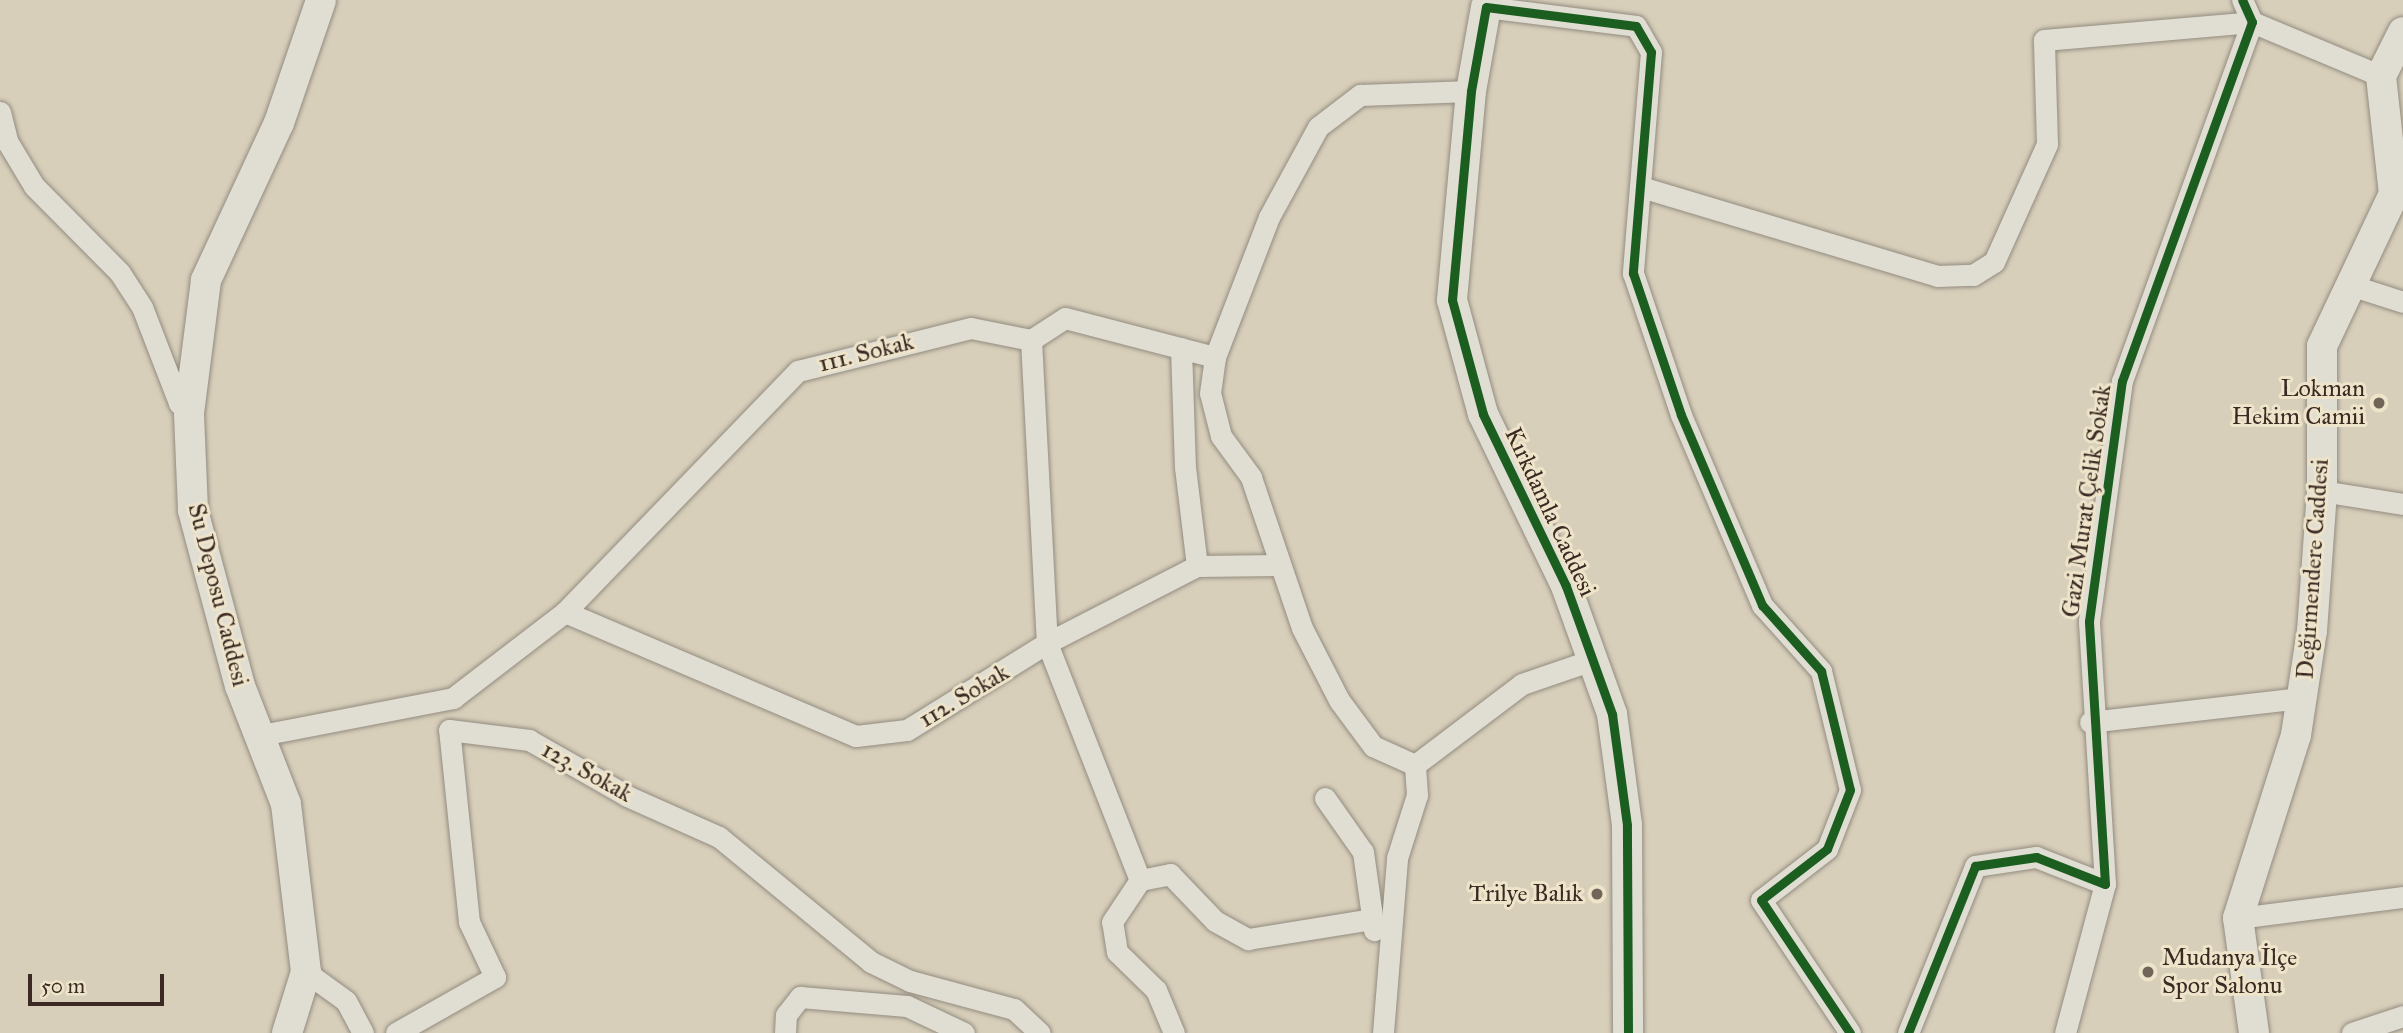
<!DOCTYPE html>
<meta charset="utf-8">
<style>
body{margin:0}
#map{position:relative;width:2403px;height:1033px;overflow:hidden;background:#d8cfba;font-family:"IM FELL Great Primer",serif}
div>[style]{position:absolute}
.roads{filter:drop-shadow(0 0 2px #938c80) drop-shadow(0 0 2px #938c80)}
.street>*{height:21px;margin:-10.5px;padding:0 10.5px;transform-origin:10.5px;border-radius:10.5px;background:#e0ddd2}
.secondary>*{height:30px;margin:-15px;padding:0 15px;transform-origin:15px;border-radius:15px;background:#e0ddd2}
.cycleway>*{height:9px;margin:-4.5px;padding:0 4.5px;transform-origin:4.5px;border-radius:4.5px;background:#1b5e20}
.dots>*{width:19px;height:19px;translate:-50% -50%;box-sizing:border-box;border:4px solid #eee4ca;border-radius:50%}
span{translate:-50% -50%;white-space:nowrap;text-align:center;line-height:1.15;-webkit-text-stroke:6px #eee4ca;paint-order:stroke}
.street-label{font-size:24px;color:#3a2a23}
.poi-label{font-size:24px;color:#3a2a23}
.right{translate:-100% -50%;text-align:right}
.left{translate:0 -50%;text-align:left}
.scale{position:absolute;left:28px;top:974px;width:136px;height:32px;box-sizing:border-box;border:4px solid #3a2a23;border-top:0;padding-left:9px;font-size:21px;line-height:24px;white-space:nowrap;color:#3a2a23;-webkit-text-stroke:5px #eee4ca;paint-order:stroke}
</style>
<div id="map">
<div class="roads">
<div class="street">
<i style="left:1486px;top:7px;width:151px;rotate:7.2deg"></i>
<i style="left:1636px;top:26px;width:30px;rotate:60deg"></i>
<i style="left:1651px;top:52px;width:222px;rotate:94.7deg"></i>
<i style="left:1633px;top:273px;width:150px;rotate:71.3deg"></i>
<i style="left:1681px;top:415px;width:207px;rotate:66.9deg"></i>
<i style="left:1762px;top:605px;width:89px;rotate:48.2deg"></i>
<i style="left:1821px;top:671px;width:122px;rotate:76.3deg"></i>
<i style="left:1850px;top:790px;width:63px;rotate:111.3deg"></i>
<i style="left:1827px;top:849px;width:83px;rotate:142.3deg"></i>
<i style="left:1761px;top:900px;width:160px;rotate:56.2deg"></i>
<i style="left:0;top:112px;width:30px;rotate:76deg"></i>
<i style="left:7px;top:141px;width:52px;rotate:59deg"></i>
<i style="left:34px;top:186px;width:122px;rotate:45.3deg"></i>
<i style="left:120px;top:273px;width:40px;rotate:57.1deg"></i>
<i style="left:142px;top:307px;width:103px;rotate:68.9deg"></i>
<i style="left:179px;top:403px;width:14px;rotate:45deg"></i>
<i style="left:1641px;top:187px;width:309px;rotate:16.7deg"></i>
<i style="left:1937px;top:276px;width:36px;rotate:-2deg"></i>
<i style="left:1973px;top:275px;width:25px;rotate:-32deg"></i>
<i style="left:1994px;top:262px;width:129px;rotate:-65.8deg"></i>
<i style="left:2047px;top:144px;width:104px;rotate:-91.7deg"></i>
<i style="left:2044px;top:40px;width:209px;rotate:-4.9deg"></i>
<i style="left:2252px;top:22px;width:140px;rotate:22.7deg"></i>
<i style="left:2350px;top:285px;width:56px;rotate:17.8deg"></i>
<i style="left:1031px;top:340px;width:303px;rotate:87deg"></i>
<i style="left:1047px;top:643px;width:255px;rotate:68.6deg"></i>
<i style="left:1181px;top:348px;width:119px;rotate:88.1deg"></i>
<i style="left:1185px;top:467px;width:100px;rotate:83.1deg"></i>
<i style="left:2322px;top:491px;width:82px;rotate:9.1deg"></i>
<i style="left:565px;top:612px;width:316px;rotate:23.1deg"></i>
<i style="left:856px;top:736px;width:51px;rotate:-6.7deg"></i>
<i style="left:907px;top:730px;width:165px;rotate:-31.9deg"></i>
<i style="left:1047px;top:643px;width:169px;rotate:-27.2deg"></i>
<i style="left:1197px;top:566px;width:83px;rotate:-0.7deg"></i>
<i style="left:2090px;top:722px;width:213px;rotate:-6.5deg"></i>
<i style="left:256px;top:736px;width:201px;rotate:-10.9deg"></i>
<i style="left:453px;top:698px;width:141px;rotate:-37.5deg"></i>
<i style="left:565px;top:612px;width:335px;rotate:-46deg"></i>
<i style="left:798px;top:371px;width:178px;rotate:-14deg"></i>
<i style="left:971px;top:328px;width:61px;rotate:11.3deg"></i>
<i style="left:1031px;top:340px;width:40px;rotate:-32.9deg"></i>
<i style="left:1065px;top:318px;width:155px;rotate:14.6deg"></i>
<i style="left:1415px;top:765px;width:46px;rotate:-155.7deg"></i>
<i style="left:1373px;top:746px;width:57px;rotate:-126.5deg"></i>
<i style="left:1339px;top:700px;width:81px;rotate:-117.2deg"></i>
<i style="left:1302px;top:628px;width:159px;rotate:-108.7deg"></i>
<i style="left:1251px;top:477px;width:51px;rotate:-126.2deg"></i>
<i style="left:1221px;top:436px;width:44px;rotate:-104.3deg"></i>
<i style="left:1210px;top:393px;width:36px;rotate:-82deg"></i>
<i style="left:1215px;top:357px;width:150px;rotate:-68.9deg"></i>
<i style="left:1269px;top:217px;width:102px;rotate:-61.4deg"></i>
<i style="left:1318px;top:127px;width:53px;rotate:-37.3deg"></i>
<i style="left:1360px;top:95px;width:111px;rotate:-2.1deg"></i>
<i style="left:1415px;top:765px;width:134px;rotate:-37.1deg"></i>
<i style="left:1522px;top:684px;width:74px;rotate:-18.9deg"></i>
<i style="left:1325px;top:798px;width:66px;rotate:54.9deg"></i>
<i style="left:1363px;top:852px;width:79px;rotate:82deg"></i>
<i style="left:2238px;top:918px;width:166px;rotate:-7.3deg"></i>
<i style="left:306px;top:972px;width:49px;rotate:35.9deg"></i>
<i style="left:346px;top:1001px;width:36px;rotate:62deg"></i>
<i style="left:396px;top:1033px;width:114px;rotate:-29.5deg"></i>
<i style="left:495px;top:977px;width:61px;rotate:-115.3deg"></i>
<i style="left:469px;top:922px;width:193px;rotate:-95.9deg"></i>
<i style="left:449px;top:730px;width:81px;rotate:7.1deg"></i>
<i style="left:529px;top:740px;width:113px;rotate:29.7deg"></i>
<i style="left:627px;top:796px;width:101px;rotate:24deg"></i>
<i style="left:719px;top:837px;width:197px;rotate:39.4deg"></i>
<i style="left:871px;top:962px;width:43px;rotate:26deg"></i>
<i style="left:910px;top:981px;width:108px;rotate:15.1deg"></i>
<i style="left:1014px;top:1009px;width:35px;rotate:43deg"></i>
<i style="left:785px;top:1033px;width:18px;rotate:-87deg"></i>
<i style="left:786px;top:1015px;width:23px;rotate:-52deg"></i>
<i style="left:800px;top:997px;width:107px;rotate:4.8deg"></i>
<i style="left:907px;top:1006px;width:63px;rotate:25.3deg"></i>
<i style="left:1174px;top:1033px;width:47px;rotate:-112.7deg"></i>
<i style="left:1156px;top:990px;width:54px;rotate:-135.7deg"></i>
<i style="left:1117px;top:952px;width:30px;rotate:-99deg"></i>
<i style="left:1112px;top:922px;width:50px;rotate:-56.3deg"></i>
<i style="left:1140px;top:880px;width:31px;rotate:-11deg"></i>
<i style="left:1170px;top:874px;width:65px;rotate:46.2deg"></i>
<i style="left:1215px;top:921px;width:38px;rotate:29deg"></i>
<i style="left:1248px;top:939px;width:125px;rotate:-9.2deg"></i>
<i style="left:1383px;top:1033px;width:176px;rotate:-85.4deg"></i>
<i style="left:1397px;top:858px;width:66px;rotate:-72.4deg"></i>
<i style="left:1417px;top:795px;width:30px;rotate:-94deg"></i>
<i style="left:1908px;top:1033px;width:180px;rotate:-68.1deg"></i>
<i style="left:1975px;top:866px;width:62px;rotate:-8.4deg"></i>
<i style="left:2036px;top:857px;width:74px;rotate:21.4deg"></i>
<i style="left:2105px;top:884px;width:263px;rotate:-93.5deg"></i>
<i style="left:2089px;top:621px;width:242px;rotate:-82.2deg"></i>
<i style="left:2122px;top:381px;width:382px;rotate:-70.1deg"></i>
<i style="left:2252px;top:22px;width:24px;rotate:-114deg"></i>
<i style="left:2065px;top:1033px;width:154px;rotate:-75deg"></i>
<i style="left:2352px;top:1033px;width:54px;rotate:-18.4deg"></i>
</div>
<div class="secondary">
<i style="left:1486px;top:7px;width:85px;rotate:100.1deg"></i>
<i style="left:1471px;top:91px;width:210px;rotate:95.2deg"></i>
<i style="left:1452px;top:300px;width:118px;rotate:74.8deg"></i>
<i style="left:1483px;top:414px;width:191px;rotate:64.2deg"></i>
<i style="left:1566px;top:586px;width:136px;rotate:70.2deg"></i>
<i style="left:1612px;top:714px;width:112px;rotate:82.3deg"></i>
<i style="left:1627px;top:825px;width:208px;rotate:89.7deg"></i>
<i style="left:287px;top:1033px;width:64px;rotate:-72.7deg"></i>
<i style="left:306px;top:972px;width:169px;rotate:-96.8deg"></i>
<i style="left:286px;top:804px;width:127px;rotate:-111.3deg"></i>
<i style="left:240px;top:686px;width:182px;rotate:-105deg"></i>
<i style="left:193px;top:510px;width:97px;rotate:-92.4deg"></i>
<i style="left:189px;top:413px;width:134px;rotate:-82.7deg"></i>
<i style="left:206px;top:280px;width:173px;rotate:-65.1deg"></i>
<i style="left:279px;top:123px;width:130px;rotate:-71.1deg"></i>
<i style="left:2254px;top:1033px;width:116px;rotate:-97.9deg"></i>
<i style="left:2238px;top:918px;width:192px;rotate:-72.4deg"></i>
<i style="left:2296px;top:735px;width:105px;rotate:-81.3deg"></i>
<i style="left:2312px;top:631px;width:140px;rotate:-85.9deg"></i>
<i style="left:2322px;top:491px;width:145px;rotate:-90deg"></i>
<i style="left:2322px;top:346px;width:168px;rotate:-64.7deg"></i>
<i style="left:2394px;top:194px;width:119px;rotate:-96.3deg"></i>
<i style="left:2381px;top:76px;width:49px;rotate:-63.4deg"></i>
</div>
</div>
<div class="cycleway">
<i style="left:1628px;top:1033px;width:208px;rotate:-90.3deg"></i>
<i style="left:1627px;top:825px;width:112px;rotate:-97.7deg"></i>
<i style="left:1612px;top:714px;width:136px;rotate:-109.8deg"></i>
<i style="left:1566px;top:586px;width:191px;rotate:-115.8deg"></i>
<i style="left:1483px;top:414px;width:118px;rotate:-105.2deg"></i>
<i style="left:1452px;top:300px;width:210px;rotate:-84.8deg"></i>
<i style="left:1471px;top:91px;width:85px;rotate:-79.9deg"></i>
<i style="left:1486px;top:7px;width:151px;rotate:7.2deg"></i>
<i style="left:1636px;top:26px;width:30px;rotate:60deg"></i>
<i style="left:1651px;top:52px;width:222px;rotate:94.7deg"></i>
<i style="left:1633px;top:273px;width:150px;rotate:71.3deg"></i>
<i style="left:1681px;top:415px;width:207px;rotate:66.9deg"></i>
<i style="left:1762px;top:605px;width:89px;rotate:48.2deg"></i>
<i style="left:1821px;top:671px;width:122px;rotate:76.3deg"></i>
<i style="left:1850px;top:790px;width:63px;rotate:111.3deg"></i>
<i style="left:1827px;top:849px;width:83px;rotate:142.3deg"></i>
<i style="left:1761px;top:900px;width:160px;rotate:56.2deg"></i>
<i style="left:1908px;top:1033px;width:180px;rotate:-68.1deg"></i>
<i style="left:1975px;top:866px;width:62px;rotate:-8.4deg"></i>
<i style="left:2036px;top:857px;width:74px;rotate:21.4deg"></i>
<i style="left:2105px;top:884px;width:263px;rotate:-93.5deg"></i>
<i style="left:2089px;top:621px;width:242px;rotate:-82.2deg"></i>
<i style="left:2122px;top:381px;width:382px;rotate:-70.1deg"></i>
<i style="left:2252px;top:22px;width:24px;rotate:-114deg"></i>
</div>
<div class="dots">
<i style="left:2379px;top:403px;background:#716458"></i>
<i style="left:1597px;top:894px;background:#716458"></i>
<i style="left:2148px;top:972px;background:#716458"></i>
</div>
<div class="street-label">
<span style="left:866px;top:353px;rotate:-14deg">111. Sokak</span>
<span style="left:2087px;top:501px;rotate:-82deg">Gazi Murat Çelik Sokak</span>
<span style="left:1550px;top:512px;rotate:65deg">Kırkdamla Caddesi</span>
<span style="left:2313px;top:569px;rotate:-86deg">Değirmendere Caddesi</span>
<span style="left:218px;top:595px;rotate:76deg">Su Deposu Caddesi</span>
<span style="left:964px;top:696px;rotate:-31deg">112. Sokak</span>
<span style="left:587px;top:772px;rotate:29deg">123. Sokak</span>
</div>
<div class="poi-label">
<span class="right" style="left:2365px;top:403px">Lokman<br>Hekim Camii</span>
<span class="right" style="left:1583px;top:894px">Trilye Balık</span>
<span class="left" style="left:2162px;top:972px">Mudanya İlçe<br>Spor Salonu</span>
</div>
<div class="scale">50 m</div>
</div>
